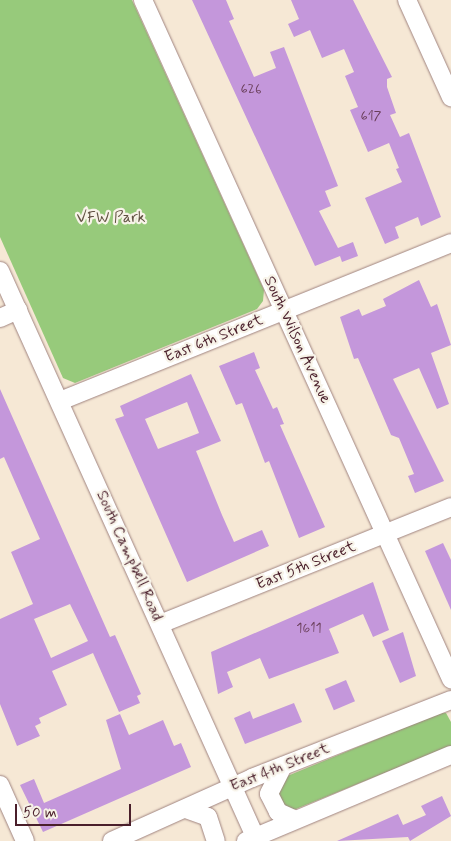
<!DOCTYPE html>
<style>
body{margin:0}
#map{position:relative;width:451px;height:841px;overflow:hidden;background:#f6e8d5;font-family:Mynerve,sans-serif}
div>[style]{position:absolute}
.green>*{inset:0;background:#97ca7b}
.building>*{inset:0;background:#c497db;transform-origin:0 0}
.roads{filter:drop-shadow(0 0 1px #a08480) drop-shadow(0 0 1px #a08480)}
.minor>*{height:18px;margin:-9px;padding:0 9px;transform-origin:9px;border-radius:9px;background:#fff}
span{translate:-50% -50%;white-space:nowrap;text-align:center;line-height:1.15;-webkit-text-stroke:4.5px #f7f3e8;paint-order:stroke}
.number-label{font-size:14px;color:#683d57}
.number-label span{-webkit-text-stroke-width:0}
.park-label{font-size:16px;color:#615243}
.street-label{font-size:16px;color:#4a1f2b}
.scale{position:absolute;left:15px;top:804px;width:116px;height:22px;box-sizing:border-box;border:2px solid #4a1f2b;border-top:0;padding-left:6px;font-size:15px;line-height:18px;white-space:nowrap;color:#4a1f2b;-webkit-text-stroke:4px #f7f3e8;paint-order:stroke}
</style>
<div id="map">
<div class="green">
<i style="clip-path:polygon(0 0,132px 0,264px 290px,263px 301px,257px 309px,75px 383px,63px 378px,0 237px)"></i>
<i style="clip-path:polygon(440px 713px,446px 713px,451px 722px,451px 746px,296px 809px,285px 809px,275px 787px,280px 779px)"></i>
</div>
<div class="building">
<i style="clip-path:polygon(192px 0,226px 0,234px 19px,229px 21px,254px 77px,276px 68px,270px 52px,284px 47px,338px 186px,325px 191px,331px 206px,319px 211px,338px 248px,353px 242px,358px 256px,342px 262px,340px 256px,315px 266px)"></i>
<i style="clip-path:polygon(291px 0,353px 0,392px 77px,387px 79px,387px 87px,396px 113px,390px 115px,400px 137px,409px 133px,441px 217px,421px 226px,418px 217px,395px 227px,399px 238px,385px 244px,365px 198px,402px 182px,396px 169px,399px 168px,389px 143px,368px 152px,350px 110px,358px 107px,345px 76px,354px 72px,344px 49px,322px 58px,310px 30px,294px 37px,288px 24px,299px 19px)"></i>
<i style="clip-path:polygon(419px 280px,431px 307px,437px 304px,451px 345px,431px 353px,449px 404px,437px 409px,419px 368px,393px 379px,444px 481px,415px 493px,408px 476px,414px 474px,399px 438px,391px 435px,358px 358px,354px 359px,340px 317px,359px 309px,362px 316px,386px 306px,383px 299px)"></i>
<i style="clip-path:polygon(254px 352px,260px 368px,255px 370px,273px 409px,277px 407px,284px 424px,280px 425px,325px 527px,299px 538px,269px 461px,265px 463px,242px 403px,236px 405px,219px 366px)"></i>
<i style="clip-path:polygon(evenodd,191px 374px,221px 441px,196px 451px,222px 515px,234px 542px,262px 530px,269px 546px,187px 582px,115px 419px,124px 416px,120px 406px,191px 374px,187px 402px,199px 433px,158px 449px,145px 419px,187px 402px)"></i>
<i style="clip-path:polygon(evenodd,0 389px,110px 637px,115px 635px,141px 694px,137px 696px,140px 703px,119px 712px,93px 653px,52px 671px,67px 705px,39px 718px,41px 723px,35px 726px,40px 736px,17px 746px,0 704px,0 619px,33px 604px,11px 552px,40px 539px,4px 457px,0 459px,0 389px,70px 604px,88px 641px,51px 658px,34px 619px,70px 604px)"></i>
<i style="clip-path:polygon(443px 543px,451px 560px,451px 610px,425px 551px)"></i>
<i style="clip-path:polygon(373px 582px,389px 630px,373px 637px,363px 614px,329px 629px,339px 653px,269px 679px,260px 658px,227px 672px,233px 687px,218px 694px,211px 652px)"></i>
<i style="clip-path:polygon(403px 632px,416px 676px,400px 683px,382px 641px)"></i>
<i style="left:346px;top:680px;width:23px;height:23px;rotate:67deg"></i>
<i style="clip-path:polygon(294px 703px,302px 722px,245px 744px,234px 718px,250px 711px,253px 719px)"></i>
<i style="clip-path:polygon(120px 714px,129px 735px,163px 720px,174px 746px,181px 743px,191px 767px,43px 832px,20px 785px,34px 779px,44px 803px,121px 769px,106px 720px)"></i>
<i style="clip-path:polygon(442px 796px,451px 816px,410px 841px,408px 837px,337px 841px,398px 814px,403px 825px,426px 815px,421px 806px)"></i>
</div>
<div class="roads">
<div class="minor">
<i style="left:143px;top:0;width:746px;rotate:65.6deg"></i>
<i style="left:407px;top:0;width:107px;rotate:65.6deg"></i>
<i style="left:0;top:271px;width:625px;rotate:65.73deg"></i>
<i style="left:0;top:318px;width:20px;rotate:-24deg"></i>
<i style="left:60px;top:401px;width:422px;rotate:-22deg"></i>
<i style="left:160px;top:624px;width:314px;rotate:-21.9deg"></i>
<i style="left:283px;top:766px;width:31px;rotate:117deg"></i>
<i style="left:269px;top:794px;width:20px;rotate:63deg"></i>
<i style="left:278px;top:812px;width:17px;rotate:24deg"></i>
<i style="left:0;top:785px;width:61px;rotate:65.9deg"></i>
<i style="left:186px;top:809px;width:23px;rotate:20deg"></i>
<i style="left:208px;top:817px;width:25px;rotate:72deg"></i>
<i style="left:112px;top:841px;width:154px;rotate:-24.2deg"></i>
<i style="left:252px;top:778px;width:214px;rotate:-21.4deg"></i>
<i style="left:246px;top:841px;width:222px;rotate:-22.8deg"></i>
</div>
</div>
<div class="number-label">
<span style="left:251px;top:89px">626</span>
<span style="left:371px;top:116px">617</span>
<span style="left:309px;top:628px">1611</span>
</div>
<div class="park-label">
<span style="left:111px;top:218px">VFW Park</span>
</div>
<div class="street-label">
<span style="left:214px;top:339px;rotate:-22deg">East 6th Street</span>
<span style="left:297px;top:340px;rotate:65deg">South Wilson Avenue</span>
<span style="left:129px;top:556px;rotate:66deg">South Campbell Road</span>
<span style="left:306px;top:566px;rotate:-22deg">East 5th Street</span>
<span style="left:280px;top:768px;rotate:-22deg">East 4th Street</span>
</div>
<div class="scale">50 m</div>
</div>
